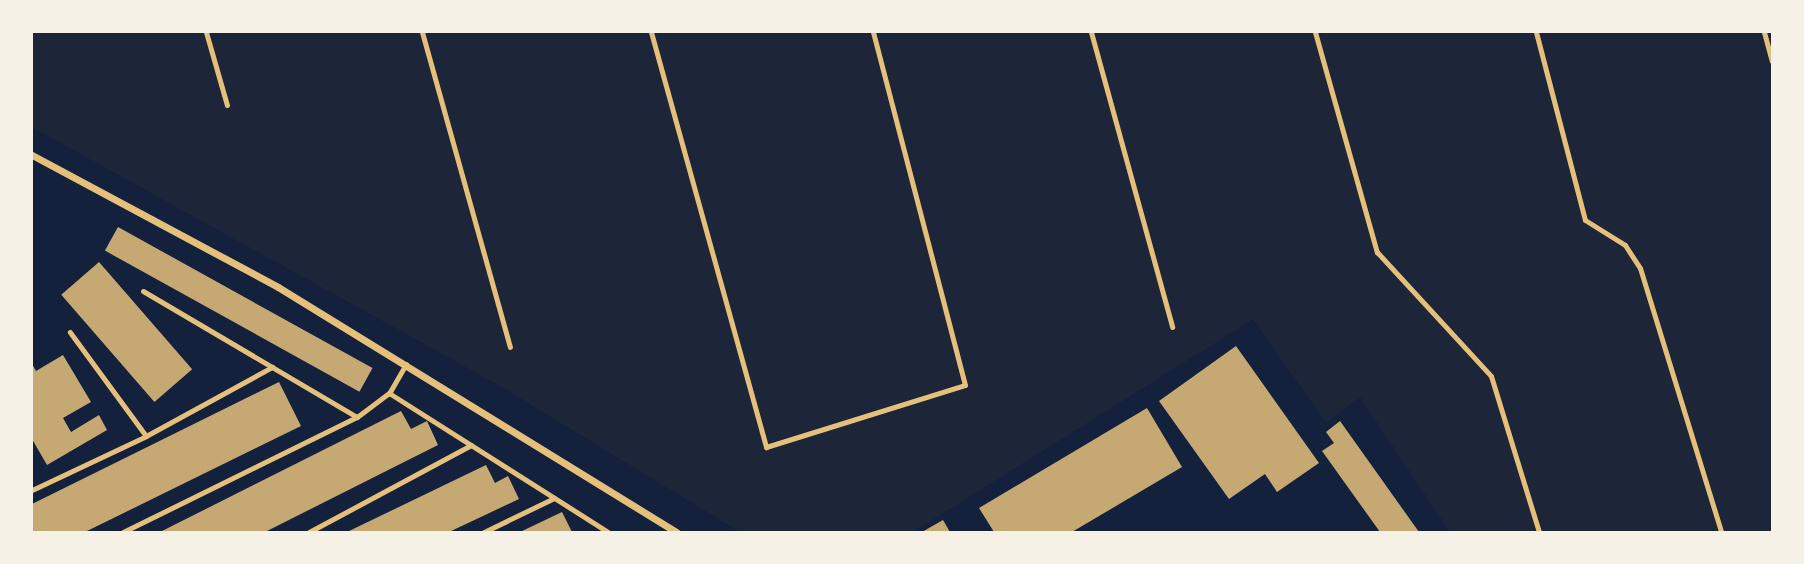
<!DOCTYPE html>
<style>
body{margin:0}
#map{position:relative;width:1804px;height:564px;overflow:hidden;background:#14213d;font-family:"Exo 2",sans-serif}
div>[style]{position:absolute}
.green>*{inset:0;background:#1d2539}
.building>*{inset:0;background:#c6a872;transform-origin:0 0}
.service>*{height:5px;margin:-2.5px;padding:0 2.5px;transform-origin:2.5px;border-radius:2.5px;background:#e5c07b}
.minor>*{height:7px;margin:-3.5px;padding:0 3.5px;transform-origin:3.5px;border-radius:3.5px;background:#e5c07b}
span{translate:-50% -50%;white-space:nowrap;text-align:center;line-height:1.15;-webkit-text-stroke:7px #f6f1e7;paint-order:stroke}
.frame{position:absolute;inset:0;border:33px solid #f6f1e7;pointer-events:none}
</style>
<div id="map">
<div class="green">
<i style="clip-path:polygon(32px 32px,1772px 32px,1772px 532px,1450px 532px,1360px 397px,1326px 423px,1253px 319px,913px 532px,740px 532px,502px 387px,32px 127px)"></i>
</div>
<div class="building">
<i style="left:118px;top:227px;width:291px;height:27px;rotate:29deg"></i>
<i style="left:99px;top:262px;width:142px;height:50px;rotate:49deg"></i>
<i style="clip-path:polygon(1236px 346px,1319px 463px,1277px 492px,1265px 474px,1229px 499px,1159px 401px)"></i>
<i style="clip-path:polygon(63px 355px,91px 402px,63px 418px,71px 432px,99px 415px,107px 430px,47px 465px,32px 439px,32px 364px,36px 371px)"></i>
<i style="clip-path:polygon(279px 382px,301px 426px,85px 532px,32px 532px,32px 504px)"></i>
<i style="clip-path:polygon(1147px 408px,1182px 467px,1072px 532px,994px 532px,979px 508px)"></i>
<i style="clip-path:polygon(401px 411px,411px 429px,427px 421px,438px 445px,265px 532px,160px 532px)"></i>
<i style="clip-path:polygon(1340px 421px,1419px 532px,1380px 532px,1322px 451px,1334px 443px,1326px 432px)"></i>
<i style="clip-path:polygon(486px 465px,495px 483px,508px 476px,519px 499px,449px 532px,347px 532px)"></i>
<i style="clip-path:polygon(562px 512px,572px 532px,520px 532px)"></i>
<i style="clip-path:polygon(943px 520px,950px 532px,922px 532px)"></i>
</div>
<div class="service">
<i style="left:206px;top:32px;width:76px;rotate:74deg"></i>
<i style="left:422px;top:32px;width:327px;rotate:74.4deg"></i>
<i style="left:651px;top:32px;width:431px;rotate:74.5deg"></i>
<i style="left:766px;top:447px;width:208px;rotate:-17.3deg"></i>
<i style="left:965px;top:385px;width:365px;rotate:-104.6deg"></i>
<i style="left:1091px;top:32px;width:306px;rotate:74.6deg"></i>
<i style="left:1315px;top:32px;width:229px;rotate:74.3deg"></i>
<i style="left:1377px;top:252px;width:168px;rotate:47.4deg"></i>
<i style="left:1491px;top:376px;width:163px;rotate:72.9deg"></i>
<i style="left:1536px;top:32px;width:194px;rotate:75.4deg"></i>
<i style="left:1585px;top:220px;width:47px;rotate:32deg"></i>
<i style="left:1625px;top:245px;width:27px;rotate:57deg"></i>
<i style="left:1640px;top:268px;width:276px;rotate:72.9deg"></i>
<i style="left:1764px;top:32px;width:30px;rotate:75deg"></i>
<i style="left:143px;top:291px;width:248px;rotate:30.5deg"></i>
<i style="left:357px;top:417px;width:40px;rotate:-37deg"></i>
<i style="left:406px;top:364px;width:34px;rotate:120deg"></i>
<i style="left:389px;top:393px;width:259px;rotate:32.4deg"></i>
<i style="left:146px;top:436px;width:144px;rotate:-28.7deg"></i>
<i style="left:32px;top:490px;width:126px;rotate:-25.3deg"></i>
<i style="left:146px;top:436px;width:129px;rotate:-126.2deg"></i>
<i style="left:123px;top:532px;width:261px;rotate:-26.2deg"></i>
<i style="left:309px;top:532px;width:184px;rotate:-28.2deg"></i>
<i style="left:484px;top:532px;width:78px;rotate:-25.9deg"></i>
</div>
<div class="minor">
<i style="left:32px;top:155px;width:279px;rotate:28.2deg"></i>
<i style="left:278px;top:287px;width:468px;rotate:31.6deg"></i>
</div>
<div class="frame"></div>
</div>
